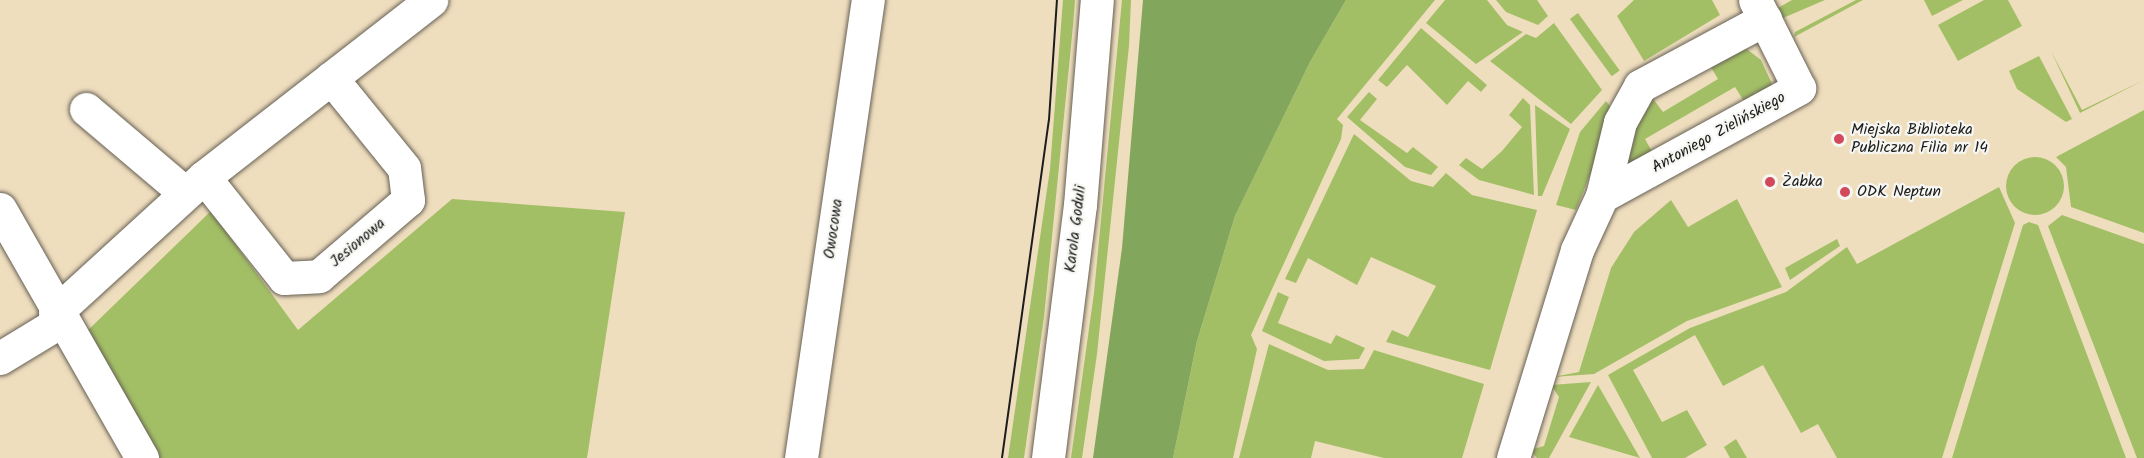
<!DOCTYPE html>
<meta charset="utf-8">
<style>
body{margin:0}
#map{position:relative;width:2144px;height:458px;overflow:hidden;background:#efdebe;font-family:Kalam,sans-serif}
div>[style]{position:absolute}
.green>*{inset:0;background:#a3bf66;transform-origin:0 0}
.round{border-radius:50%}
.forest>*{inset:0;background:#82a65b}
.roads{filter:drop-shadow(0 0 2px #666055) drop-shadow(0 0 2px #666055)}
.minor>*{height:33px;margin:-16.5px;padding:0 16.5px;transform-origin:16.5px;border-radius:16.5px;background:#fff}
.major>*{height:33px;margin:-16.5px;padding:0 16.5px;transform-origin:16.5px;border-radius:16.5px;background:#fff}
.tram>*{height:1.5px;margin:-0.75px;padding:0 0.75px;transform-origin:0.75px;border-radius:0.75px;background:#1c1c1c}
.dots>*{width:16px;height:16px;translate:-50% -50%;box-sizing:border-box;border:3px solid #f6f6f2;border-radius:50%}
span{translate:-50% -50%;white-space:nowrap;text-align:center;line-height:1.15;-webkit-text-stroke:4.5px #f6f6f2;paint-order:stroke}
.poi-label{font-size:16px;color:#1c1c1c}
.left{translate:0 -50%;text-align:left}
.street-label{font-size:16px;color:#1c1c1c}
</style>
<div id="map">
<div class="green">
<i style="clip-path:polygon(1063px 0,1075px 0,1073px 26px,1044px 317px,1024px 458px,1008px 458px,1050px 169px)"></i>
<i style="clip-path:polygon(1122px 0,1131px 0,1129px 46px,1097px 354px,1082px 458px,1071px 458px,1094px 293px)"></i>
<i style="clip-path:polygon(1346px 0,1435px 0,1337px 119px,1343px 125px,1341px 139px,1251px 335px,1257px 349px,1233px 458px,1173px 458px,1197px 341px,1235px 216px,1310px 62px)"></i>
<i style="clip-path:polygon(1445px 0,1487px 0,1507px 25px,1523px 32px,1476px 64px,1426px 23px)"></i>
<i style="clip-path:polygon(1496px 0,1537px 0,1548px 16px,1538px 25px,1506px 12px)"></i>
<i style="clip-path:polygon(1634px 0,1712px 0,1720px 15px,1644px 61px,1617px 16px)"></i>
<i style="clip-path:polygon(1792px 0,1825px 0,1783px 18px,1778px 8px)"></i>
<i style="clip-path:polygon(1856px 0,1863px 0,1794px 37px,1795px 32px)"></i>
<i style="clip-path:polygon(1924px 0,1963px 0,1932px 16px)"></i>
<i style="clip-path:polygon(1984px 0,2008px 0,2022px 26px,1958px 61px,1938px 25px)"></i>
<i style="left:1578px;top:13px;width:71px;height:10px;rotate:54deg"></i>
<i style="clip-path:polygon(1554px 23px,1602px 90px,1571px 124px,1490px 61px,1526px 34px,1536px 38px)"></i>
<i style="clip-path:polygon(1421px 28px,1487px 85px,1481px 92px,1468px 81px,1447px 105px,1407px 65px,1387px 87px,1378px 80px)"></i>
<i style="clip-path:polygon(1744px 47px,1761px 60px,1773px 86px,1745px 103px,1735px 87px,1645px 139px,1654px 155px,1642px 166px,1627px 161px,1635px 110px,1651px 96px,1663px 112px,1718px 79px,1709px 64px)"></i>
<i style="clip-path:polygon(2051px 51px,2082px 110px,2144px 80px,2080px 113px)"></i>
<i style="clip-path:polygon(2039px 56px,2072px 119px,2066px 122px,2017px 89px,2009px 71px)"></i>
<i style="clip-path:polygon(1369px 92px,1377px 99px,1360px 120px,1407px 153px,1413px 147px,1438px 167px,1431px 175px,1405px 167px,1347px 117px)"></i>
<i style="clip-path:polygon(1523px 98px,1530px 105px,1534px 195px,1479px 180px,1459px 165px,1466px 158px,1482px 169px,1502px 151px,1522px 127px,1509px 115px)"></i>
<i style="clip-path:polygon(1606px 101px,1615px 113px,1576px 210px,1556px 205px,1580px 132px)"></i>
<i style="clip-path:polygon(1535px 105px,1570px 129px,1542px 196px,1538px 196px)"></i>
<i style="clip-path:polygon(2144px 110px,2144px 233px,2071px 207px,2066px 167px,2056px 157px)"></i>
<i style="clip-path:polygon(1354px 134px,1411px 181px,1433px 187px,1446px 173px,1472px 195px,1537px 210px,1490px 370px,1386px 342px,1392px 330px,1408px 337px,1436px 286px,1371px 257px,1357px 285px,1308px 258px,1296px 283px,1285px 279px)"></i>
<i class="round" style="left:2006px;top:157px;width:58px;height:58px"></i>
<i style="clip-path:polygon(1999px 187px,2015px 223px,1942px 458px,1837px 458px,1818px 424px,1801px 433px,1763px 365px,1723px 386px,1695px 335px,1633px 370px,1662px 422px,1687px 410px,1707px 445px,1685px 458px,1652px 458px,1608px 375px,1690px 328px,1786px 292px,1847px 247px,1857px 264px)"></i>
<i style="clip-path:polygon(452px 199px,625px 212px,587px 458px,158px 458px,84px 334px,211px 211px,298px 330px)"></i>
<i style="clip-path:polygon(1737px 199px,1782px 287px,1687px 321px,1594px 374px,1553px 377px,1579px 372px,1611px 268px,1634px 232px,1671px 200px,1688px 227px)"></i>
<i style="clip-path:polygon(2062px 215px,2144px 244px,2144px 458px,2137px 458px,2048px 226px)"></i>
<i style="clip-path:polygon(2029px 222px,2038px 225px,2126px 458px,1952px 458px,2023px 225px)"></i>
<i style="clip-path:polygon(1837px 239px,1840px 246px,1790px 280px,1785px 268px)"></i>
<i style="clip-path:polygon(1278px 292px,1289px 297px,1278px 323px,1331px 344px,1336px 335px,1365px 348px,1359px 359px,1324px 361px,1262px 331px)"></i>
<i style="clip-path:polygon(1269px 344px,1328px 370px,1364px 369px,1374px 350px,1484px 384px,1462px 458px,1384px 458px,1315px 441px,1311px 458px,1239px 458px)"></i>
<i style="clip-path:polygon(1591px 382px,1549px 458px,1537px 458px,1530px 450px,1544px 446px,1559px 397px,1551px 385px)"></i>
<i style="clip-path:polygon(1598px 385px,1640px 458px,1569px 437px)"></i>
<i style="clip-path:polygon(1736px 439px,1747px 458px,1730px 458px,1724px 447px)"></i>
</div>
<div class="forest">
<i style="clip-path:polygon(1143px 0,1346px 0,1310px 62px,1235px 216px,1197px 341px,1173px 458px,1093px 458px,1122px 248px)"></i>
</div>
<div class="roads">
<div class="minor">
<i style="left:86px;top:109px;width:130px;rotate:40.3deg"></i>
<i style="left:204px;top:177px;width:129px;rotate:51.6deg"></i>
<i style="left:284px;top:278px;width:35px;rotate:-3deg"></i>
<i style="left:319px;top:276px;width:117px;rotate:-40.5deg"></i>
<i style="left:408px;top:200px;width:32px;rotate:-97deg"></i>
<i style="left:404px;top:168px;width:116px;rotate:-129deg"></i>
<i style="left:1602px;top:196px;width:76px;rotate:-76.3deg"></i>
<i style="left:1620px;top:122px;width:41px;rotate:-60.9deg"></i>
<i style="left:1640px;top:86px;width:142px;rotate:-28.2deg"></i>
<i style="left:0;top:209px;width:287px;rotate:60.3deg"></i>
<i style="left:55px;top:313px;width:202px;rotate:-42.4deg"></i>
<i style="left:204px;top:177px;width:288px;rotate:-37.9deg"></i>
<i style="left:0;top:358px;width:71px;rotate:-31.2deg"></i>
<i style="left:801px;top:458px;width:463px;rotate:-81.7deg"></i>
<i style="left:1513px;top:458px;width:218px;rotate:-72.9deg"></i>
<i style="left:1577px;top:250px;width:60px;rotate:-65.2deg"></i>
<i style="left:1602px;top:196px;width:225px;rotate:-28.7deg"></i>
<i style="left:1799px;top:88px;width:98px;rotate:-116.6deg"></i>
</div>
<div class="major">
<i style="left:1048px;top:458px;width:255px;rotate:-82.8deg"></i>
<i style="left:1080px;top:205px;width:206px;rotate:-85.3deg"></i>
</div>
</div>
<div class="tram">
<i style="left:1002px;top:458px;width:341px;rotate:-82.1deg"></i>
<i style="left:1049px;top:120px;width:120px;rotate:-86.2deg"></i>
</div>
<div class="dots">
<i style="left:1839px;top:139px;background:#d1495b"></i>
<i style="left:1770px;top:182px;background:#d1495b"></i>
<i style="left:1845px;top:192px;background:#d1495b"></i>
</div>
<div class="poi-label">
<span class="left" style="left:1851px;top:139px">Miejska Biblioteka<br>Publiczna Filia nr 14</span>
<span class="left" style="left:1782px;top:182px">Żabka</span>
<span class="left" style="left:1857px;top:192px">ODK Neptun</span>
</div>
<div class="street-label">
<span style="left:1719px;top:133px;rotate:-29deg">Antoniego Zielińskiego</span>
<span style="left:834px;top:229px;rotate:-82deg">Owocowa</span>
<span style="left:1076px;top:229px;rotate:-83deg">Karola Goduli</span>
<span style="left:358px;top:243px;rotate:-40deg">Jesionowa</span>
</div>
</div>
